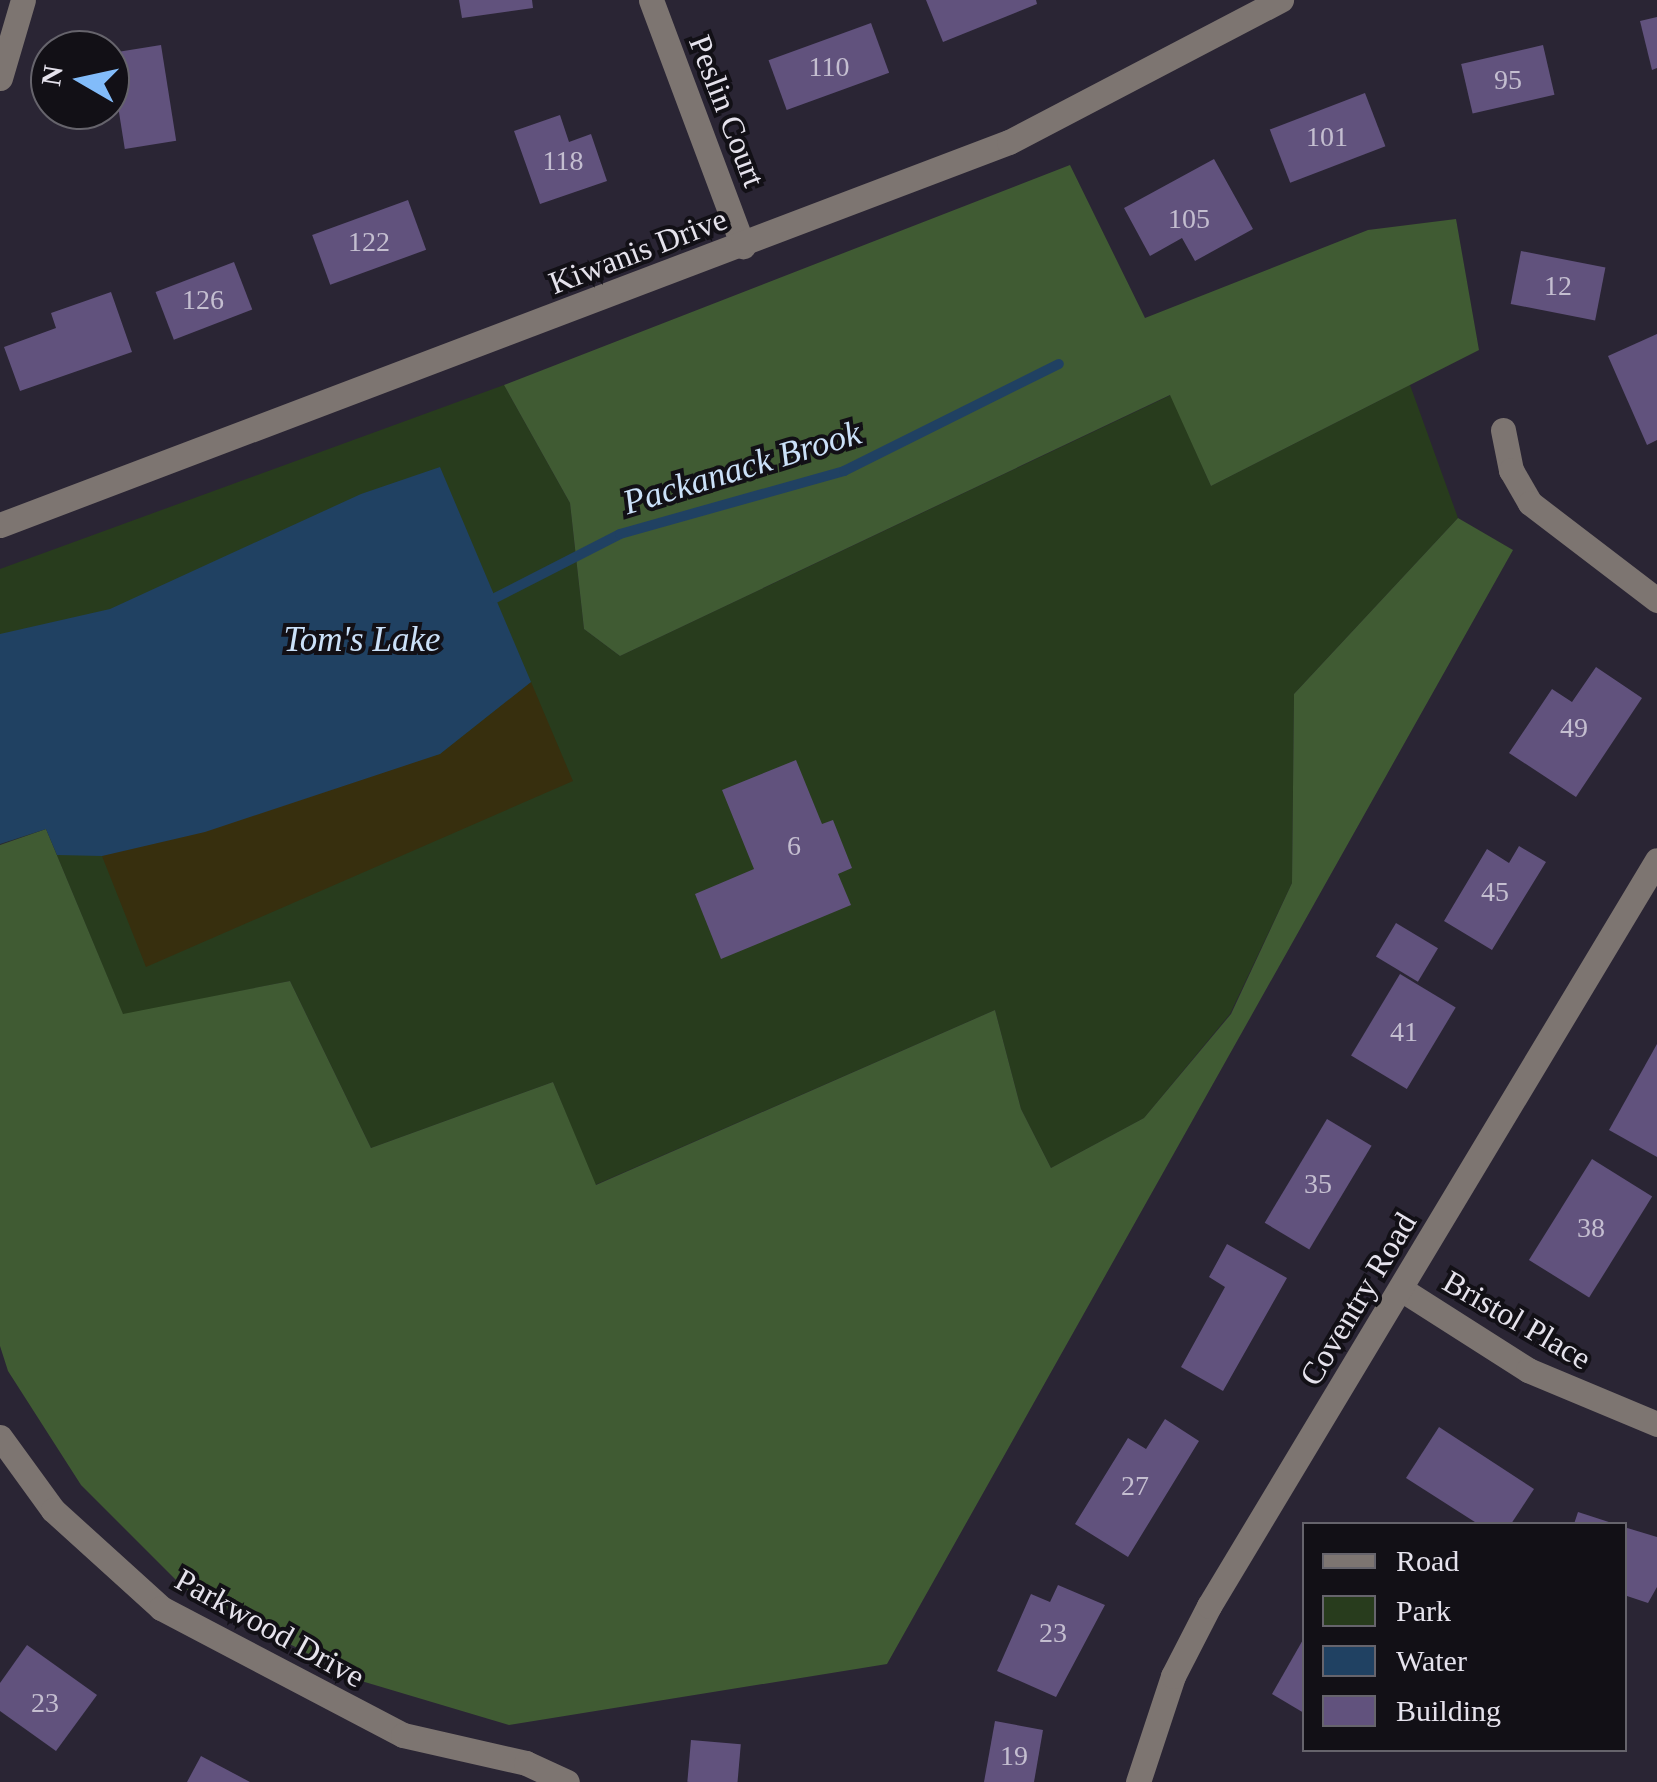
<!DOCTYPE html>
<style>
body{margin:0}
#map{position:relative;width:1657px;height:1782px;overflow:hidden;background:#2a2534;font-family:"Times New Roman",serif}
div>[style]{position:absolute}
.green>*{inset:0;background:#283c1d}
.forest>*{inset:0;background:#405b33}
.sand>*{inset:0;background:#372f0e}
.water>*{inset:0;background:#204162}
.stream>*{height:10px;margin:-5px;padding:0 5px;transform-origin:5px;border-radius:5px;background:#204162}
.building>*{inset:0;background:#61527d;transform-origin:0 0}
.minor>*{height:25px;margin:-12.5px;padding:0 12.5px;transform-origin:12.5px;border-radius:12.5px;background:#7d7571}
span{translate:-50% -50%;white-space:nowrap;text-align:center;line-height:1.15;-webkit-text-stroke:8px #121016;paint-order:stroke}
.number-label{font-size:28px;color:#c4bed0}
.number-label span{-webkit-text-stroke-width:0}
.street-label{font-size:32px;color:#e5e2ec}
.water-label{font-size:35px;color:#cbe1f9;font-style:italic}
.legend{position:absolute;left:1302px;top:1522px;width:325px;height:230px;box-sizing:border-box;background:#121016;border:2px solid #66646c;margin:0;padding:12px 18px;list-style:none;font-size:30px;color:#e5e2ec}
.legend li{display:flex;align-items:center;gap:20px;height:50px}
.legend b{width:50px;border:2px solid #66646c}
.north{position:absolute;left:30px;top:30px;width:100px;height:100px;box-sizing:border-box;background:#121016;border:2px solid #66646c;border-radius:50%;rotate:279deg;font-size:28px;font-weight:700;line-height:40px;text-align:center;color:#e5e2ec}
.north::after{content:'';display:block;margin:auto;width:35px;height:45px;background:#82bcfa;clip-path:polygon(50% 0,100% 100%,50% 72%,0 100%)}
</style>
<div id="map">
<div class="green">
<i style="clip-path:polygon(504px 385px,570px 503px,584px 629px,620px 656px,1171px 395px,1211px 486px,1410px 385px,1458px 518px,1294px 694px,1292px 883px,1230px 1014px,1144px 1118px,1051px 1168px,1021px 1109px,995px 1010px,595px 1185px,553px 1082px,371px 1148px,290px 981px,123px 1015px,46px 829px,0 844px,0 569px)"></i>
</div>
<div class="forest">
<i style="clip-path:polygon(1070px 165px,1145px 318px,1368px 230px,1456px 219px,1479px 350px,1211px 486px,1170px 395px,620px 656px,584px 629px,570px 503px,504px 385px)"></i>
<i style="clip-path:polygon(1458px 518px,1513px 550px,887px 1664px,509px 1725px,358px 1680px,185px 1589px,81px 1485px,8px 1371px,0 1346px,0 845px,46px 829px,123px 1014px,290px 981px,371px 1148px,553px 1082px,596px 1185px,995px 1010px,1021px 1109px,1051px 1168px,1144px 1118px,1231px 1014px,1292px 883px,1294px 694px)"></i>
</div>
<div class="sand">
<i style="clip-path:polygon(531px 682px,573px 781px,146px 967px,102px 856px,440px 754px)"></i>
</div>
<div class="water">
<i style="clip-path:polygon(440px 467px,531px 682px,440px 754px,205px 832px,102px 856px,57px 855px,46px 829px,0 844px,0 634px,110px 609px,361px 494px)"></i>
</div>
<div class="stream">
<i style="left:495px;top:598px;width:140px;rotate:-27.1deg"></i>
<i style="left:620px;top:534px;width:233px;rotate:-15.7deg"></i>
<i style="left:844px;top:471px;width:240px;rotate:-26.5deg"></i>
</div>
<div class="building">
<i style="clip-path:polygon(459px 0,532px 0,533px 8px,462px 18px)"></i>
<i style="clip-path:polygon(926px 0,1036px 0,1037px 4px,943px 42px)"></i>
<i style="clip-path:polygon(1657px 17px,1657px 68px,1652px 70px,1640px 21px)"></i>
<i style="left:871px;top:23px;width:53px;height:109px;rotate:70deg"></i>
<i style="left:161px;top:45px;width:97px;height:52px;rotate:81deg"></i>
<i style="left:1543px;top:45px;width:51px;height:84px;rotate:77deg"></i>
<i style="left:1365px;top:93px;width:57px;height:102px;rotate:69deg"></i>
<i style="clip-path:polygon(560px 115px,569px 142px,591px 134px,607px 181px,540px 204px,514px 131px)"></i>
<i style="clip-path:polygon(1214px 159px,1253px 229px,1195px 261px,1182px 238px,1150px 256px,1124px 208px)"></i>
<i style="left:408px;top:200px;width:53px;height:102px;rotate:70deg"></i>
<i style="left:1521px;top:251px;width:86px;height:54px;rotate:11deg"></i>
<i style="left:234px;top:262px;width:51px;height:84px;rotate:69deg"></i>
<i style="clip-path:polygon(111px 292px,132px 352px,20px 391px,4px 347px,56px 328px,51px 313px)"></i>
<i style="clip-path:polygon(1657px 334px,1657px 440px,1647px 445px,1608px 356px)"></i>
<i style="clip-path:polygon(1596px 667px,1642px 698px,1576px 797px,1509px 753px,1552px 689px,1572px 702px)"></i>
<i style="clip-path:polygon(796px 760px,822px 824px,833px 820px,852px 868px,838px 874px,851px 905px,721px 959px,695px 894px,754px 869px,722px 790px)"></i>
<i style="clip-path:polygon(1519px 846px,1546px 862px,1492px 950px,1444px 921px,1487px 849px,1509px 863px)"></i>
<i style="left:1396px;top:923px;width:49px;height:39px;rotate:31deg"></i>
<i style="left:1400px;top:974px;width:65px;height:95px;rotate:31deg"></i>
<i style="clip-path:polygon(1657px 1044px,1657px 1157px,1609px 1130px)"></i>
<i style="left:1327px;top:1119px;width:52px;height:121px;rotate:31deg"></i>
<i style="left:1592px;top:1159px;width:71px;height:119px;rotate:32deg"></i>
<i style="clip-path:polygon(1227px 1244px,1287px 1278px,1223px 1391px,1181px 1367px,1225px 1287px,1209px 1277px)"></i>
<i style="clip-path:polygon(1165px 1419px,1199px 1441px,1128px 1557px,1075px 1524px,1128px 1438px,1146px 1449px)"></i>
<i style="clip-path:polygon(1439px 1427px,1534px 1489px,1511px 1524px,1478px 1524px,1406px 1478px)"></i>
<i style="clip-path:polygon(1578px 1512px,1615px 1524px,1574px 1524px)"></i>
<i style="clip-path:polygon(1624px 1527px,1657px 1537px,1657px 1587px,1648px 1603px,1624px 1595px)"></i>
<i style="clip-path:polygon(1058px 1585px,1105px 1605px,1056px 1697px,997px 1671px,1031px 1594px,1050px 1602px)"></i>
<i style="clip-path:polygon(1304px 1638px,1304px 1713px,1272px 1694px)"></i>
<i style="clip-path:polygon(27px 1645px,97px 1695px,56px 1751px,0 1711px,0 1683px)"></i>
<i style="clip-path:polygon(995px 1721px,1043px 1730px,1034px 1782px,984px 1782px)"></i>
<i style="left:691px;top:1740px;width:50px;height:42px;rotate:5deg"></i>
<i style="clip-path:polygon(201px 1756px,250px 1782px,187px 1782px)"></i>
</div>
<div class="minor">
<i style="left:651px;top:0;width:263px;rotate:69.5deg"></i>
<i style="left:0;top:78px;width:81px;rotate:-73.6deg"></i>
<i style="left:1503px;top:430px;width:41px;rotate:78.7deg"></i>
<i style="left:1511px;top:470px;width:38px;rotate:60deg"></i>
<i style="left:1530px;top:503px;width:160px;rotate:37.4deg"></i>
<i style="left:0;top:525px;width:1079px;rotate:-20.79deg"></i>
<i style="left:1009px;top:142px;width:307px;rotate:-27.6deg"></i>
<i style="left:1401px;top:1289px;width:151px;rotate:32.5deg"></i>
<i style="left:1528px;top:1370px;width:140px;rotate:22.7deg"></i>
<i style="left:0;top:1437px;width:90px;rotate:54deg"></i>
<i style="left:53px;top:1510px;width:146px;rotate:42.2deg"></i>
<i style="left:161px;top:1608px;width:273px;rotate:27.7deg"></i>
<i style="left:403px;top:1735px;width:126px;rotate:12.8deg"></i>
<i style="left:526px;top:1763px;width:45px;rotate:24.9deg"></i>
<i style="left:1138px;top:1782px;width:112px;rotate:-71.7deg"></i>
<i style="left:1173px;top:1676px;width:79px;rotate:-62.8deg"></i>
<i style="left:1209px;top:1606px;width:870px;rotate:-59.01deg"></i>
</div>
<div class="number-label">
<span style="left:829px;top:67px">110</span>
<span style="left:1508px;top:80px">95</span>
<span style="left:1327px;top:137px">101</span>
<span style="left:563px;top:161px">118</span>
<span style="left:1189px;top:219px">105</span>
<span style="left:369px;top:242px">122</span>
<span style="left:1558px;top:286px">12</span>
<span style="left:203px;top:300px">126</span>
<span style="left:1574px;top:728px">49</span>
<span style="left:794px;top:846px">6</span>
<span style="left:1495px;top:892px">45</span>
<span style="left:1404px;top:1032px">41</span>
<span style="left:1318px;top:1184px">35</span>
<span style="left:1591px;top:1228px">38</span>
<span style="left:1135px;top:1486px">27</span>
<span style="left:1053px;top:1633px">23</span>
<span style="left:45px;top:1703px">23</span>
<span style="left:1014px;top:1756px">19</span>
</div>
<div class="street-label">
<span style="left:727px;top:111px;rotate:69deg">Peslin Court</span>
<span style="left:638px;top:251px;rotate:-21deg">Kiwanis Drive</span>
<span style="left:1358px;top:1299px;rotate:-59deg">Coventry Road</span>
<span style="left:1517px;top:1320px;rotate:30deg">Bristol Place</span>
<span style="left:270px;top:1628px;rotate:29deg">Parkwood Drive</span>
</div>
<div class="water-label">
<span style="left:742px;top:468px;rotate:-17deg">Packanack Brook</span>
<span style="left:362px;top:640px">Tom's Lake</span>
</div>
<ul class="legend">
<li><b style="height:12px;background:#7d7571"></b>Road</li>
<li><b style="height:28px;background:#283c1d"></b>Park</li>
<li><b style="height:28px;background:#204162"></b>Water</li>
<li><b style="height:28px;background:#61527d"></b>Building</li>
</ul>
<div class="north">N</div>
</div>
